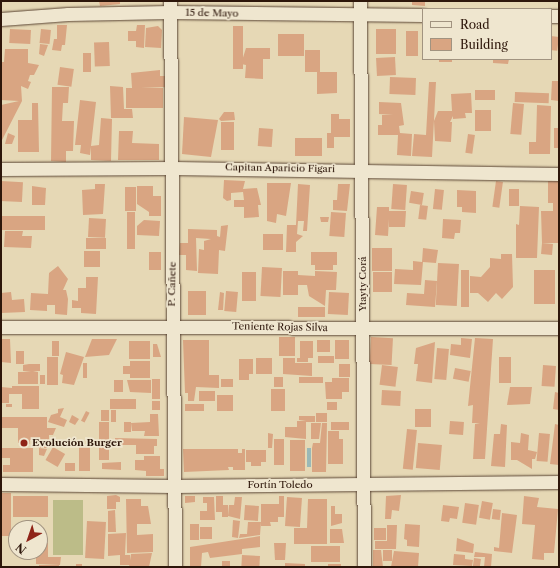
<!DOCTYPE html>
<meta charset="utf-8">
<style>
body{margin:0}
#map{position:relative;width:560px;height:568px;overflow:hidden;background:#e6d8b5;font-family:"Libre Caslon Text",serif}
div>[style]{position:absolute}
.green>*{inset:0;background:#bcbc88;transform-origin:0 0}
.water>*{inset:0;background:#9ab8b7;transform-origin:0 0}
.building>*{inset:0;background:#d9a582;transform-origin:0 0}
.roads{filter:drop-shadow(0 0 1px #5b4635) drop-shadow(0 0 1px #5b4635)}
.minor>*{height:13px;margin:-6.5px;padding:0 6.5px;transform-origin:6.5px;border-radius:6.5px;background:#efe6cf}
.dots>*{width:11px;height:11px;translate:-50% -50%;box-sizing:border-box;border:2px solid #efe6cf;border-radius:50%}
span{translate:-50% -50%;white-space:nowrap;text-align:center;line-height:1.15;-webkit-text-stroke:3.5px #efe6cf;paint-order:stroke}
.street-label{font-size:10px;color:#2d160a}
.poi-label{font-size:10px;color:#2d160a;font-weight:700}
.left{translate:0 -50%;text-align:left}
.frame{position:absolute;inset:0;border:2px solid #2d160a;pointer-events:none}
.legend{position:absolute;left:422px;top:8px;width:130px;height:52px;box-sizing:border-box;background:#efe6cf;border:1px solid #a19380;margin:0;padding:5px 7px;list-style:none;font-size:12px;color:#2d160a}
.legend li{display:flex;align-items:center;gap:8px;height:20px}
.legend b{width:20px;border:1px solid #a19380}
.north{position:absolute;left:8px;top:520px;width:40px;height:40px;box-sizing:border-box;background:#efe6cf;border:1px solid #a19380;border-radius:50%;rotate:220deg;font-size:11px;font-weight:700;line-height:16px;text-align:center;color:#2d160a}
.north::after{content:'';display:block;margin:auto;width:14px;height:18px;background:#8f2418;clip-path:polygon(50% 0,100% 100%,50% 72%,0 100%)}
</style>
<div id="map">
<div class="green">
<i style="left:53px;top:500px;width:30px;height:55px"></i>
</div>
<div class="water">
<i style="left:307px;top:448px;width:4px;height:19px"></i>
</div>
<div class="building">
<i style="clip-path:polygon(99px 1px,120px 1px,120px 4px,100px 6px)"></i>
<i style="clip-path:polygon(412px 1px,425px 1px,425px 6px,412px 5px)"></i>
<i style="clip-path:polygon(57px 25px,67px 25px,65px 45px,62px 45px,61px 51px,52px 50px,54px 39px,57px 39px)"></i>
<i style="clip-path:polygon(137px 25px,145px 25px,144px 48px,136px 47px,136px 41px,128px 41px,128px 31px,136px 31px)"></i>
<i style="clip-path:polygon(158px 26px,162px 30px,161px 48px,145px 47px,146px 28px)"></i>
<i style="left:233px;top:26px;width:10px;height:43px"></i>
<i style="left:10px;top:29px;width:21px;height:14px;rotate:3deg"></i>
<i style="left:41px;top:29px;width:10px;height:14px;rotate:6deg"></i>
<i style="left:376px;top:29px;width:20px;height:25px"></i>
<i style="left:406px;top:31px;width:12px;height:25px"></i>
<i style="left:278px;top:34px;width:26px;height:22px"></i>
<i style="left:551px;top:36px;width:8px;height:14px;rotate:7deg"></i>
<i style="left:109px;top:42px;width:24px;height:15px;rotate:88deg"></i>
<i style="clip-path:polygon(40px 44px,48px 45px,44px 56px,39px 54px)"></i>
<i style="clip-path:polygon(246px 48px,270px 48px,270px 59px,263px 59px,263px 79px,245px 78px,246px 65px,241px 64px)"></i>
<i style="clip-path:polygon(5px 49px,28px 49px,28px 63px,39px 65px,34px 75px,30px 75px,28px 81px,31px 82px,28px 89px,21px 86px,22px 101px,1px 142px,1px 105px,19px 101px,1px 100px,1px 62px,4px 62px)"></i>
<i style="clip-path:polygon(305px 50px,320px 50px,320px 72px,337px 72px,337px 93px,317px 94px,317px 72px,305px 72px)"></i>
<i style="left:83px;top:53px;width:8px;height:19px"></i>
<i style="left:395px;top:57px;width:18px;height:19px;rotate:87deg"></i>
<i style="left:439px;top:59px;width:13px;height:3px"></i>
<i style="clip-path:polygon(493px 59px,509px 59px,508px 64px,493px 63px)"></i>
<i style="left:60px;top:67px;width:14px;height:18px;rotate:8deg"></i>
<i style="clip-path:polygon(160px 70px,160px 76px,165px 76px,166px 87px,141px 88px,163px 88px,163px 108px,126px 108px,126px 88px,132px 88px,131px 73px)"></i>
<i style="left:390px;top:77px;width:26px;height:17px;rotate:2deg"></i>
<i style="clip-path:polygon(552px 81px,559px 81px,559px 101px,551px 100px)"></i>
<i style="clip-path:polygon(429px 82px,436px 82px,432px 157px,412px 156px,414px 134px,426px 135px)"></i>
<i style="clip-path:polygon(110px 86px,123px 87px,124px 109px,132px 109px,133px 118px,111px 118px)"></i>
<i style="clip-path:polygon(52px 87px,69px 87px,68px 103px,63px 103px,62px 121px,74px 121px,73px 151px,66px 151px,66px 162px,51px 161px)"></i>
<i style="left:495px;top:90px;width:10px;height:20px;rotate:90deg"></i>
<i style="left:515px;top:92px;width:34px;height:10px;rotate:2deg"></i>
<i style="clip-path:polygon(471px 93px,472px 113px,465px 113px,466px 118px,453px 119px,453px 116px,450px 122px,452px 122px,451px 142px,435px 141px,434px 121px,438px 111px,452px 111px,451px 94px)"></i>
<i style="clip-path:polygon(80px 100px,96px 102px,91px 146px,99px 145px,101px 118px,112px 119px,111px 161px,91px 160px,91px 147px,90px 155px,80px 153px,81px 145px,75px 145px)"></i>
<i style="clip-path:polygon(379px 102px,401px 103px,404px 125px,399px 126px,400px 133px,412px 134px,411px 156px,397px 155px,398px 135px,378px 135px,378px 125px,382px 125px,382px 115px,393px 115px,379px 114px)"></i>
<i style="clip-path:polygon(32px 103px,38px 103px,39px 152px,18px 152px,18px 120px,32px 120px)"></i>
<i style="left:513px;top:103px;width:11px;height:31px;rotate:5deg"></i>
<i style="clip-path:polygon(537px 105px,551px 106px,550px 154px,529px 154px,529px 142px,536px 142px)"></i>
<i style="left:475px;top:110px;width:16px;height:21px"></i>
<i style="clip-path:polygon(224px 112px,234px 112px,235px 120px,221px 121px,219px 119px)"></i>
<i style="clip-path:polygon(331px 114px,339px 114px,339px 119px,350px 119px,350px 137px,334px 137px,334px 148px,327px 148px,327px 133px,331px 133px)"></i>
<i style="clip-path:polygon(184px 117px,218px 120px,211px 157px,182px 154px)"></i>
<i style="left:221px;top:122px;width:13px;height:28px"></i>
<i style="left:259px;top:128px;width:14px;height:18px;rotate:4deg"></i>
<i style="left:554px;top:128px;width:5px;height:20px"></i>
<i style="clip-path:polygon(119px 131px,133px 131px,132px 143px,159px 144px,159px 160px,118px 160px)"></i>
<i style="clip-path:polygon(8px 133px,15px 136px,12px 144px,5px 144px)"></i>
<i style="left:468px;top:134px;width:7px;height:19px;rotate:8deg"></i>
<i style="left:295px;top:138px;width:27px;height:18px"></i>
<i style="clip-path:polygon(224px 180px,245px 181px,243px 189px,257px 188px,261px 205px,258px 205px,259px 217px,244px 218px,244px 207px,234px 207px,234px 200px,244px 200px,243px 192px,231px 193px,231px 200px,227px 201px,223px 198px)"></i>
<i style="left:1px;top:181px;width:22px;height:20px;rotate:3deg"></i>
<i style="left:496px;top:181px;width:7px;height:26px;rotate:8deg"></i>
<i style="clip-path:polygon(548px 181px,559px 181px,559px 243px,542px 243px,541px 211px,553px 211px,553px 203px,548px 203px)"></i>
<i style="clip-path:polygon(267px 183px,291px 183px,286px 216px,277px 214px,276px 223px,267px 221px)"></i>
<i style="clip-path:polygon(95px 184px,105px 184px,103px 214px,83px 215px,82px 190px,95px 189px)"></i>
<i style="clip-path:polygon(298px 184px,310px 185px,307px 231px,303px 231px,304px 221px,298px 221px,297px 234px,303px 236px,296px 242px,296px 252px,286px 252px,287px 225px,296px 225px)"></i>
<i style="clip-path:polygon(338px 184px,350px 184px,347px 211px,333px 210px,333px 200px,337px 200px)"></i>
<i style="left:393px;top:184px;width:14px;height:25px;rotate:4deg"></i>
<i style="clip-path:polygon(32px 186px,46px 188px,45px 205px,32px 205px)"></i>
<i style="clip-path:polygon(137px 186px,153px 186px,153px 196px,161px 196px,161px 216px,149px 216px,149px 212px,137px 204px)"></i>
<i style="left:125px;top:187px;width:11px;height:24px"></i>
<i style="left:435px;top:189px;width:9px;height:20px;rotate:6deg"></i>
<i style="left:509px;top:189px;width:10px;height:17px"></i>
<i style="clip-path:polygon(457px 190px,476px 191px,476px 213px,462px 212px,462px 207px,457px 207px)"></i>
<i style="left:411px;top:191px;width:13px;height:12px;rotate:9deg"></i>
<i style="left:420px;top:205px;width:8px;height:14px;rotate:7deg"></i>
<i style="clip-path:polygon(520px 206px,539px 207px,537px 258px,516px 258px,516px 224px,519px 225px)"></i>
<i style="clip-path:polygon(377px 207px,389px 207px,389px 211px,406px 211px,405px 227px,389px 227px,389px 219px,388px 236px,375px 235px)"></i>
<i style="left:127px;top:212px;width:8px;height:37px"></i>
<i style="left:331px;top:212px;width:15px;height:24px;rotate:4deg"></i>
<i style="left:1px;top:216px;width:44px;height:14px"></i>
<i style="clip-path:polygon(320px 217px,329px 217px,328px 222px,321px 222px)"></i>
<i style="left:89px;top:218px;width:17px;height:19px;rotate:3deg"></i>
<i style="clip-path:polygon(443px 219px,461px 220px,460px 233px,455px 233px,454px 239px,442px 238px)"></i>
<i style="clip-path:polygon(144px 220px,160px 221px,159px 236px,137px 235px,137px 226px)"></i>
<i style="clip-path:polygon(228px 225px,225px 251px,219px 250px,218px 274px,198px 273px,199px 249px,204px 250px,204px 241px,211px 239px,196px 238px,197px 271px,186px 270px,186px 255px,179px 255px,180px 243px,188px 243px,188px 229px,217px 230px,217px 236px,220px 237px,221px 226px)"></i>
<i style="clip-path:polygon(5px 231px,23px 231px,22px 236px,32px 236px,31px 248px,4px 247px)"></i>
<i style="left:263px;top:234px;width:20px;height:16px"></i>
<i style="left:86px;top:238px;width:20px;height:11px"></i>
<i style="left:542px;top:243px;width:11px;height:11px;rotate:5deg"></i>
<i style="left:372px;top:248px;width:20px;height:23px"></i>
<i style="clip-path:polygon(423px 248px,438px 250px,436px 263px,423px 262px,421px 285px,394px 284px,395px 269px,413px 270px,413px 261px,422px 262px)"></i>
<i style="left:84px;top:251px;width:16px;height:16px"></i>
<i style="left:149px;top:252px;width:12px;height:18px"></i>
<i style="clip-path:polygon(311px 252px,337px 252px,337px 265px,333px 265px,333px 270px,315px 270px,315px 265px,311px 265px)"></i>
<i style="clip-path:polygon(501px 254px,512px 254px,513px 287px,502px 299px,496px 293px,488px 302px,478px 293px,470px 293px,470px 276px,481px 277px,490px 267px,490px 258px,501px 259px)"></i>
<i style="left:438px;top:263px;width:21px;height:42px;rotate:3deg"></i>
<i style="clip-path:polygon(58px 266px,68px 279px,63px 290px,66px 290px,68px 299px,67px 315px,55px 314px,55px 305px,47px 305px,47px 311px,30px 310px,31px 293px,48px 294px,49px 273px)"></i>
<i style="left:262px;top:267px;width:20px;height:29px;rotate:3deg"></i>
<i style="left:461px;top:270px;width:8px;height:37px"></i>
<i style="left:534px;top:270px;width:21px;height:34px"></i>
<i style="clip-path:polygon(283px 271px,298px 271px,298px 275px,315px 276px,315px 271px,337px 272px,336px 290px,326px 290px,325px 306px,309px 296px,307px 285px,298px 285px,298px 295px,283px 295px)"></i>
<i style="left:242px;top:272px;width:14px;height:29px"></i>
<i style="left:373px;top:272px;width:19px;height:20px"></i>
<i style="clip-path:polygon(86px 277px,98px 277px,96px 314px,81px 313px,81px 308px,72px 308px,72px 300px,78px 301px,78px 288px,86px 288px)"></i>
<i style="clip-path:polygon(425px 280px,437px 281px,435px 307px,406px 305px,407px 293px,424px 294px)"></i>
<i style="left:188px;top:291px;width:18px;height:24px"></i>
<i style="left:226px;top:291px;width:12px;height:20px;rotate:5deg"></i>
<i style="clip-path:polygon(11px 292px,12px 300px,24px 299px,25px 312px,1px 313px,1px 293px)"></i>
<i style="clip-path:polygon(220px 292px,224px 293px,223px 310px,218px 310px)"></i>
<i style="left:329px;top:292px;width:20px;height:22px;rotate:3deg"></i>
<i style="left:325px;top:307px;width:10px;height:27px;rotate:90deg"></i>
<i style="left:279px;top:337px;width:16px;height:19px"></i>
<i style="left:371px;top:337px;width:22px;height:27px;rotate:3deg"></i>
<i style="clip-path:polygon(461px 338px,472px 339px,470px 358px,450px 355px,451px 344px,461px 345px)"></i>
<i style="clip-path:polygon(475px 338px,493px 339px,485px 459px,473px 459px,475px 424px,480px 423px,472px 423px,473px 405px,468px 406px)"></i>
<i style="clip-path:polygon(1px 339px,10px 339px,11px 363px,1px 362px)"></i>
<i style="clip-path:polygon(92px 339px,117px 339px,109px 355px,85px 357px)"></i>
<i style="clip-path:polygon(183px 340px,209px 340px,209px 375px,219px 375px,219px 388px,196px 387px,194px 401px,188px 401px,188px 393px,185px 393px)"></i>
<i style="left:317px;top:340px;width:13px;height:12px"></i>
<i style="left:335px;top:340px;width:14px;height:19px"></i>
<i style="left:52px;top:341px;width:7px;height:15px"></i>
<i style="left:129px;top:341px;width:21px;height:18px"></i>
<i style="clip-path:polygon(300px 341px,313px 341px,313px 358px,308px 358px,308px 362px,297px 362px,297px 358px,300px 358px)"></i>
<i style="clip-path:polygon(435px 342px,432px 383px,416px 381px,418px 364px,414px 364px,416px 348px)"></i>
<i style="clip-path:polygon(153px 344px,157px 344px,161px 357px,153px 357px)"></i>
<i style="left:437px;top:348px;width:12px;height:31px;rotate:5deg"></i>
<i style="left:16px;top:351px;width:8px;height:13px"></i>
<i style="clip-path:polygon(66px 352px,84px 357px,74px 385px,62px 383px,63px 375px,60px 374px)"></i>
<i style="left:318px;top:356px;width:16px;height:7px"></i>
<i style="left:47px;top:357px;width:11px;height:28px"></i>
<i style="left:499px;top:357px;width:12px;height:26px"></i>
<i style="left:256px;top:358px;width:16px;height:16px"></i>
<i style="clip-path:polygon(283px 358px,295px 358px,295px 363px,312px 363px,312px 376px,283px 374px)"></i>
<i style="clip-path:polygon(239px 359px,253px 359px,253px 374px,249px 374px,249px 380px,239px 380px)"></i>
<i style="clip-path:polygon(130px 361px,150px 361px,150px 378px,130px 378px,130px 374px,123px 374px,123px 366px,130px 366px)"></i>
<i style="left:83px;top:363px;width:4px;height:15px"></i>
<i style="clip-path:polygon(29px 364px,40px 364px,40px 371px,33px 371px,38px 372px,38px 384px,18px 384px,18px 372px,31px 372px,23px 371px,23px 365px)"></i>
<i style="left:339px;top:364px;width:11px;height:13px"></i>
<i style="left:382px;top:365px;width:16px;height:20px;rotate:7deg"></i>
<i style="left:543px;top:365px;width:13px;height:21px;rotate:4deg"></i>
<i style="left:455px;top:368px;width:16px;height:11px;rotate:11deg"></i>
<i style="left:40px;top:375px;width:5px;height:9px"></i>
<i style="left:274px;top:377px;width:9px;height:10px"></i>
<i style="left:299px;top:377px;width:24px;height:6px"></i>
<i style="clip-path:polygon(332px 378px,349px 378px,349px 392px,342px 392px,342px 399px,326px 399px,325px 382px,332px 382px)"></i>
<i style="left:152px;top:379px;width:8px;height:20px"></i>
<i style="left:221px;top:379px;width:12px;height:8px"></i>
<i style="left:114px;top:380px;width:9px;height:12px"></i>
<i style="clip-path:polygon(127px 380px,151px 380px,151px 393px,130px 392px)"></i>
<i style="clip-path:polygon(12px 386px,39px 386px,39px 409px,22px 409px,22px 394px,9px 394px,9px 403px,1px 403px,1px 387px,12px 388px)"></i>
<i style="clip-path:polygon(510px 387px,532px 387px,530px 404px,507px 405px)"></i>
<i style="left:271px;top:389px;width:14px;height:22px"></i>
<i style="left:382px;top:390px;width:19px;height:15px;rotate:3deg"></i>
<i style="left:199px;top:391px;width:16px;height:10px"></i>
<i style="clip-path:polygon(555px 392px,559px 393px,559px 410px,553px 409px)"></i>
<i style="left:217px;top:395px;width:16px;height:16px"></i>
<i style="left:110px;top:399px;width:26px;height:10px"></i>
<i style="left:152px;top:401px;width:8px;height:9px"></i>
<i style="left:327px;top:402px;width:10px;height:8px"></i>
<i style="left:6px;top:404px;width:6px;height:3px"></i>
<i style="left:185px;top:404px;width:19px;height:7px"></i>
<i style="clip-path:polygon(64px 408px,60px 417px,67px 420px,64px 427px,48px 422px,51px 415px,58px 413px,58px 409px)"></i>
<i style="left:415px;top:409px;width:16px;height:18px"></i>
<i style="left:101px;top:410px;width:8px;height:11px"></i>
<i style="left:111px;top:410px;width:5px;height:12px"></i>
<i style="left:86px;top:411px;width:4px;height:11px;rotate:27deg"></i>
<i style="left:316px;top:413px;width:11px;height:9px"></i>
<i style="clip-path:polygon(150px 414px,158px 414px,159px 436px,144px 436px,145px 431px,132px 431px,131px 423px,150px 422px)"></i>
<i style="clip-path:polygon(72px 415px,79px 419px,75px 425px,69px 422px)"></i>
<i style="clip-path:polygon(299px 416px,315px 416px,315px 422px,306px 422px,306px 439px,285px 437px,285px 427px,297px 427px,297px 421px,306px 421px,299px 420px)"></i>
<i style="clip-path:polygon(1px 417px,47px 417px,47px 428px,56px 428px,53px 435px,49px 435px,49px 440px,51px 440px,47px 448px,38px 448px,38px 440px,30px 440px,30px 444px,18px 443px,18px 428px,1px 428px)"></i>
<i style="left:450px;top:421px;width:14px;height:13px;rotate:4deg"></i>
<i style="left:99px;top:422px;width:10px;height:38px"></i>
<i style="left:124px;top:422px;width:7px;height:10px"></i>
<i style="left:331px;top:422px;width:18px;height:8px"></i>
<i style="clip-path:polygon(311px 423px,321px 423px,319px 439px,311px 439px)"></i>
<i style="clip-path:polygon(322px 423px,327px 423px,326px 472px,312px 472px,312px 448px,313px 443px,320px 443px)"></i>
<i style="clip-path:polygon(501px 424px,507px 425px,505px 467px,491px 466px,494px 434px,500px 434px)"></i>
<i style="clip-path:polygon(555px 424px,559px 425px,559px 465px,550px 464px)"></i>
<i style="left:407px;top:429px;width:10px;height:40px;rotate:6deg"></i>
<i style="clip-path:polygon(328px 431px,339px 431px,339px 439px,343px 439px,343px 464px,328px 464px)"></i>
<i style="clip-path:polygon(268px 433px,273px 434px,272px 448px,268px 448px)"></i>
<i style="clip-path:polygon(521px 433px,529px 435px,528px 450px,537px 452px,535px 459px,532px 459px,532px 469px,517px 460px,511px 460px,511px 442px,520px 443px)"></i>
<i style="left:539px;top:433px;width:11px;height:28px;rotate:5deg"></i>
<i style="clip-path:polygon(115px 438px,157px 439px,157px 446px,154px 446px,154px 454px,136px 454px,136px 445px,115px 445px)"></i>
<i style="left:274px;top:439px;width:10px;height:26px"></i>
<i style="left:290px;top:440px;width:15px;height:31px"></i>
<i style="left:418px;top:443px;width:24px;height:25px;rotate:5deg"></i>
<i style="left:79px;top:445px;width:11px;height:26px"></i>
<i style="left:53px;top:447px;width:14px;height:15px;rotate:30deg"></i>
<i style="clip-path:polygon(1px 448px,33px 448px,33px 472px,3px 472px,3px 465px,10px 465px,10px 458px,1px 458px)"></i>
<i style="clip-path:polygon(39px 448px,47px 449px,44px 456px,39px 455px)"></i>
<i style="clip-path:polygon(183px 449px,238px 449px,238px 453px,242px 453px,242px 449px,245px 449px,245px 470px,233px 470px,233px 467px,228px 467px,229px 470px,184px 472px)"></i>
<i style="clip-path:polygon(246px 450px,266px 450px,266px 462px,261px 462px,261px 466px,251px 466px,251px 462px,246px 462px)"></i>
<i style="clip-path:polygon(144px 456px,160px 456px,160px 469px,164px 469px,164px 476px,146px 476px,146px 471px,135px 470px,135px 460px,144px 460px)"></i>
<i style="clip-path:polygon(121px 462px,121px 470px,102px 469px,102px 463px)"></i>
<i style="left:65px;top:463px;width:10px;height:8px"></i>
<i style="left:1px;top:493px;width:10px;height:43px"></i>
<i style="clip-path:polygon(116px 495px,120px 497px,120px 502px,116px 502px,116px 509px,107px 509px,107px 496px)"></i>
<i style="clip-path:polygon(401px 495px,399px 511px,392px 510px,391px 519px,385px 519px,386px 496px)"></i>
<i style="left:13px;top:496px;width:35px;height:21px"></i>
<i style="clip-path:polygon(185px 496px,195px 496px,195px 502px,185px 503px)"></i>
<i style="clip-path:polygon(216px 496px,223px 496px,223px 505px,228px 505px,228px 517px,222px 517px,222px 512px,216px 512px)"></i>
<i style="clip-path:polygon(279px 496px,284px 496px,284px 517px,278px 517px,278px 522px,270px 522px,271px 526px,261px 526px,261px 504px,279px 504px)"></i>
<i style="clip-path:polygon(524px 496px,539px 498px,537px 507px,536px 518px,537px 507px,558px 509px,554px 553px,544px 553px,544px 560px,532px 559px,535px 525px,522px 524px)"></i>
<i style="clip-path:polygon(203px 497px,214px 497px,215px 520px,200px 520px,200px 511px,207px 511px,207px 503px,203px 503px)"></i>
<i style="clip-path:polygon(235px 497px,242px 497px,240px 519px,228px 516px,229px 505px,234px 505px)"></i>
<i style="left:287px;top:497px;width:15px;height:29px;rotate:4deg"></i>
<i style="clip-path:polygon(126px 499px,141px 499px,141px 506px,148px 506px,151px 524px,137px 524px,137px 535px,153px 534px,153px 552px,127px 553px)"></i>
<i style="clip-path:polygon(308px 499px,327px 499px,327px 544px,294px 544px,294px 528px,307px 528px)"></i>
<i style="left:482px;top:501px;width:11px;height:17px;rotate:10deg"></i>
<i style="left:465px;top:503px;width:14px;height:20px;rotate:8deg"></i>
<i style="left:245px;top:505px;width:14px;height:15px;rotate:4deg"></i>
<i style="clip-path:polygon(443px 505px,459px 507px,457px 519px,450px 518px,449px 522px,441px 521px)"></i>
<i style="clip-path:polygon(331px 506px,335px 506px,335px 514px,342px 514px,342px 523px,331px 526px)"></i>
<i style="left:493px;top:509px;width:8px;height:10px;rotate:7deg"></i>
<i style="clip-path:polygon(115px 510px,116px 532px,108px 532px,108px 511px)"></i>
<i style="clip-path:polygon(502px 513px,517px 515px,512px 553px,494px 551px,494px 547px,499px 548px)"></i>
<i style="clip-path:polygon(233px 520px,240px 521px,238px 538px,232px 537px)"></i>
<i style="left:87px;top:521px;width:19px;height:37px;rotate:3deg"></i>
<i style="clip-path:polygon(248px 522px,261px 522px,260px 535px,239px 538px,240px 534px,247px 534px)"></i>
<i style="left:190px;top:524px;width:9px;height:16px"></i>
<i style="clip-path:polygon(405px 524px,420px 525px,419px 547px,407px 546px,407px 540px,404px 539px)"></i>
<i style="clip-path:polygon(387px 525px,397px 525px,396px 549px,375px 549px,375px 541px,387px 541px)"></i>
<i style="left:200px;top:527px;width:12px;height:12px"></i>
<i style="left:374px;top:528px;width:12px;height:12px"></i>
<i style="clip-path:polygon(330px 529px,342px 529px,344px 543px,330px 543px)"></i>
<i style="clip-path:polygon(126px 533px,125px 555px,130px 555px,130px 565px,120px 565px,120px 555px,108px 556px,108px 534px)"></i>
<i style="clip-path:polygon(260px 536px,260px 547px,242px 549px,242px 554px,210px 558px,208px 552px,202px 553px,201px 567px,190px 567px,190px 547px)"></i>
<i style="clip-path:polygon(457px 538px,474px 544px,473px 553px,456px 551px)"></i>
<i style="clip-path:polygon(40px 543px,48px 543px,48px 557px,61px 557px,60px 565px,36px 564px,36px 552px,40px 552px)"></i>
<i style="clip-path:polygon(274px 543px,286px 543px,285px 560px,275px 560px)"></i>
<i style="left:311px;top:546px;width:29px;height:16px"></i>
<i style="clip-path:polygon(373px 550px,381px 550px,383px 567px,373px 567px)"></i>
<i style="left:383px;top:550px;width:9px;height:11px"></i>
<i style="clip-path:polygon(394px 551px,419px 553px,418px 567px,391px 567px)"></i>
<i style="clip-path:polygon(475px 552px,492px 554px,491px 567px,484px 567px,485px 557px,474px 557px)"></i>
<i style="clip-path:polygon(152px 553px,149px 567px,129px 567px,131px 554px)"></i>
<i style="clip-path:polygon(454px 554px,465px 555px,465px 559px,473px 560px,472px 566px,453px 565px)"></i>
<i style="left:242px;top:555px;width:18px;height:12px;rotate:3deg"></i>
<i style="left:474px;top:558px;width:7px;height:9px;rotate:8deg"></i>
<i style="left:222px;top:561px;width:8px;height:6px"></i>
<i style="clip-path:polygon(285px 563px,305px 564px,305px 567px,285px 567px)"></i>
<i style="left:76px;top:564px;width:6px;height:3px"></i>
<i style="left:328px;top:564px;width:13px;height:3px"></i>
<i style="left:39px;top:565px;width:20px;height:2px"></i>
</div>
<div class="roads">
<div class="minor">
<i style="left:170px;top:1px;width:566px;rotate:89.49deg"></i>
<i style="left:360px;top:1px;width:566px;rotate:89.6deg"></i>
<i style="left:551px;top:16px;width:8px"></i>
<i style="left:1px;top:19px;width:67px;rotate:-4.3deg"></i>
<i style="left:68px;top:14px;width:102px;rotate:-1.1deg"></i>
<i style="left:170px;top:12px;width:253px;rotate:0.7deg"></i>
<i style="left:1px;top:169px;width:172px;rotate:-0.3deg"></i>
<i style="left:173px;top:168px;width:386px;rotate:0.9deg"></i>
<i style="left:1px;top:327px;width:558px;rotate:0.1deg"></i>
<i style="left:1px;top:484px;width:172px;rotate:0.7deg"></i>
<i style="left:173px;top:486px;width:386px;rotate:-0.6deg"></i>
</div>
</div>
<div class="dots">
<i style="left:24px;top:443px;background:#8f2418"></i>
</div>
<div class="street-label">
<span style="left:212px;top:13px;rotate:1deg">15 de Mayo</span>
<span style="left:280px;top:168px;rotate:1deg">Capitan Aparicio Figari</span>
<span style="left:172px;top:284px;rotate:-89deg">P. Cañete</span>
<span style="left:363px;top:284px;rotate:-90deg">Ytayty Corá</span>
<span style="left:280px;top:327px;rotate:1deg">Teniente Rojas Silva</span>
<span style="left:280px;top:485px">Fortín Toledo</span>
</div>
<div class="poi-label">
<span class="left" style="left:32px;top:443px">Evolución Burger</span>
</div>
<div class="frame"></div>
<ul class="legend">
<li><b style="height:5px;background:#efe6cf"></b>Road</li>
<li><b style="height:11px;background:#d9a582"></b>Building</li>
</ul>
<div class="north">N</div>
</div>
